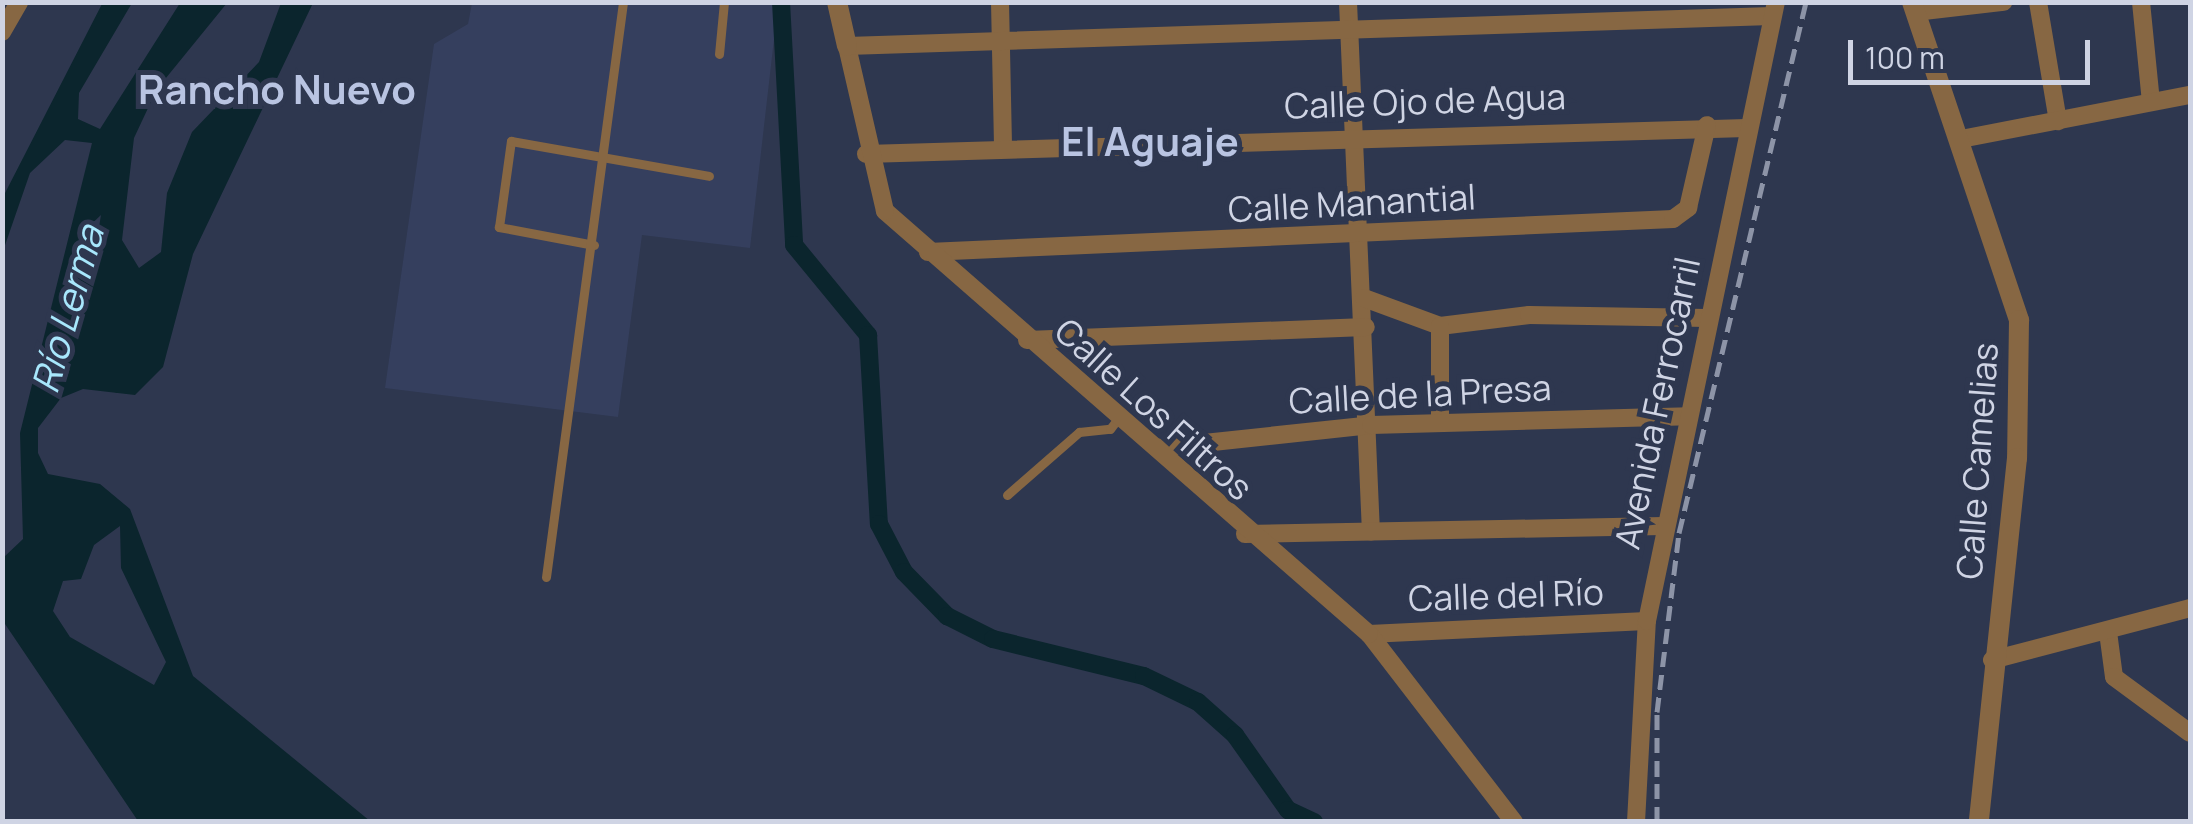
<!DOCTYPE html>
<meta charset="utf-8">
<style>
body{margin:0}
#map{position:relative;width:2193px;height:824px;overflow:hidden;background:#2e374f;font-family:Manrope,sans-serif}
div>[style]{position:absolute}
.built>*{inset:0;background:#353f5e}
.water>*{inset:0;background:#0b252d}
.canal>*{height:18px;margin:-9px;padding:0 9px;transform-origin:9px;border-radius:9px;background:#0b252d}
.service>*{height:9px;margin:-4.5px;padding:0 4.5px;transform-origin:4.5px;border-radius:4.5px;background:#876743}
.minor>*{height:18px;margin:-9px;padding:0 9px;transform-origin:9px;border-radius:9px;background:#876743}
.tertiary>*{height:20px;margin:-10px;padding:0 10px;transform-origin:10px;border-radius:10px;background:#876743}
.rail>*{height:5px;margin-top:-2.5px;transform-origin:0;background:repeating-linear-gradient(90deg,#8d94a7 0 15px,transparent 0 23px)}
span{translate:-50% -50%;white-space:nowrap;text-align:center;line-height:1.15;-webkit-text-stroke:10px #2e374f;paint-order:stroke}
.street-label{font-size:35px;color:#cfd4e4}
.water-label{font-size:38px;color:#a8e7fc;font-style:italic}
.quarter-label{font-size:40px;color:#b9c4e2;font-weight:700}
.frame{position:absolute;inset:0;border:5px solid #cfd4e4;pointer-events:none}
.scale{position:absolute;left:1848px;top:40px;width:242px;height:45px;box-sizing:border-box;border:5px solid #cfd4e4;border-top:0;padding-left:12px;font-size:30px;line-height:35px;white-space:nowrap;color:#cfd4e4;-webkit-text-stroke:8px #2e374f;paint-order:stroke}
</style>
<div id="map">
<div class="built">
<i style="clip-path:polygon(472px 3px,771px 3px,777px 13px,750px 248px,642px 235px,618px 417px,385px 388px,434px 44px,468px 24px)"></i>
</div>
<div class="water">
<i style="clip-path:polygon(evenodd,103px 2px,132px 3px,79px 93px,78px 119px,100px 129px,180px 3px,227px 3px,157px 89px,134px 138px,122px 240px,139px 268px,161px 252px,167px 193px,192px 132px,259px 62px,281px 3px,313px 3px,193px 254px,163px 367px,135px 395px,83px 389px,61px 398px,38px 428px,38px 453px,48px 474px,100px 484px,130px 509px,193px 676px,370px 821px,138px 821px,3px 621px,3px 558px,23px 539px,20px 433px,92px 143px,65px 140px,30px 173px,3px 251px,3px 197px,103px 2px,120px 526px,121px 568px,166px 662px,154px 685px,70px 637px,53px 611px,63px 581px,81px 579px,94px 545px,120px 526px)"></i>
</div>
<div class="canal">
<i style="left:781px;top:2px;width:243px;rotate:86.9deg"></i>
<i style="left:794px;top:245px;width:117px;rotate:50.6deg"></i>
<i style="left:868px;top:335px;width:189px;rotate:86.7deg"></i>
<i style="left:879px;top:524px;width:54px;rotate:62.5deg"></i>
<i style="left:904px;top:572px;width:62px;rotate:45.7deg"></i>
<i style="left:947px;top:616px;width:51px;rotate:26.6deg"></i>
<i style="left:993px;top:639px;width:155px;rotate:13.8deg"></i>
<i style="left:1144px;top:676px;width:60px;rotate:25.7deg"></i>
<i style="left:1198px;top:702px;width:50px;rotate:41.7deg"></i>
<i style="left:1235px;top:735px;width:92px;rotate:54.8deg"></i>
<i style="left:1288px;top:810px;width:29px;rotate:25deg"></i>
</div>
<div class="service">
<i style="left:719px;top:54px;width:52px;rotate:-84.5deg"></i>
<i style="left:594px;top:245px;width:97px;rotate:-169.3deg"></i>
<i style="left:499px;top:227px;width:87px;rotate:-82.1deg"></i>
<i style="left:511px;top:141px;width:201px;rotate:10deg"></i>
<i style="left:1007px;top:495px;width:96px;rotate:-41.2deg"></i>
<i style="left:1079px;top:432px;width:31px;rotate:-6deg"></i>
<i style="left:1110px;top:429px;width:15px;rotate:-53deg"></i>
<i style="left:546px;top:577px;width:580px;rotate:-82.37deg"></i>
</div>
<div class="minor">
<i style="left:1000px;top:2px;width:147px;rotate:88.8deg"></i>
<i style="left:1348px;top:2px;width:530px;rotate:87.52deg"></i>
<i style="left:2038px;top:2px;width:121px;rotate:80.5deg"></i>
<i style="left:2141px;top:2px;width:100px;rotate:84.3deg"></i>
<i style="left:1915px;top:12px;width:89px;rotate:-6.5deg"></i>
<i style="left:2px;top:32px;width:34px;rotate:-60deg"></i>
<i style="left:1961px;top:139px;width:233px;rotate:-10.9deg"></i>
<i style="left:866px;top:154px;width:881px;rotate:-1.69deg"></i>
<i style="left:928px;top:252px;width:746px;rotate:-2.54deg"></i>
<i style="left:1673px;top:219px;width:19px;rotate:-36deg"></i>
<i style="left:1688px;top:208px;width:85px;rotate:-77.1deg"></i>
<i style="left:1364px;top:298px;width:81px;rotate:20.2deg"></i>
<i style="left:1440px;top:326px;width:90px;rotate:-7deg"></i>
<i style="left:1529px;top:315px;width:178px;rotate:1deg"></i>
<i style="left:1027px;top:340px;width:339px;rotate:-2.2deg"></i>
<i style="left:1440px;top:422px;width:96px;rotate:-90deg"></i>
<i style="left:1157px;top:448px;width:215px;rotate:-6.1deg"></i>
<i style="left:1371px;top:425px;width:317px;rotate:-1.6deg"></i>
<i style="left:1245px;top:534px;width:418px;rotate:-1.1deg"></i>
<i style="left:2108px;top:632px;width:45px;rotate:82.4deg"></i>
<i style="left:2114px;top:677px;width:94px;rotate:36.4deg"></i>
<i style="left:1369px;top:634px;width:278px;rotate:-2.7deg"></i>
<i style="left:1992px;top:660px;width:205px;rotate:-14.7deg"></i>
<i style="left:1514px;top:822px;width:237px;rotate:-127.6deg"></i>
<i style="left:1369px;top:634px;width:643px;rotate:-138.85deg"></i>
<i style="left:885px;top:211px;width:169px;rotate:-103deg"></i>
<i style="left:847px;top:46px;width:925px;rotate:-1.86deg"></i>
<i style="left:1636px;top:822px;width:201px;rotate:-86.9deg"></i>
<i style="left:1647px;top:621px;width:632px;rotate:-78.23deg"></i>
</div>
<div class="tertiary">
<i style="left:837px;top:2px;width:45px;rotate:77.2deg"></i>
<i style="left:1912px;top:2px;width:336px;rotate:71.4deg"></i>
<i style="left:2019px;top:320px;width:138px;rotate:90.8deg"></i>
<i style="left:2017px;top:458px;width:366px;rotate:96deg"></i>
</div>
<div class="rail">
<i style="left:1657px;top:822px;width:110px;rotate:-90deg"></i>
<i style="left:1657px;top:712px;width:180px;rotate:-83deg"></i>
<i style="left:1679px;top:533px;width:546px;rotate:-76.55deg"></i>
</div>
<div class="street-label">
<span style="left:1425px;top:101px;rotate:-2deg">Calle Ojo de Agua</span>
<span style="left:1352px;top:203px;rotate:-3deg">Calle Manantial</span>
<span style="left:1420px;top:394px;rotate:-3deg">Calle de la Presa</span>
<span style="left:1657px;top:403px;rotate:-78deg">Avenida Ferrocarril</span>
<span style="left:1154px;top:409px;rotate:42deg">Calle Los Filtros</span>
<span style="left:1977px;top:461px;rotate:-86deg">Calle Camelias</span>
<span style="left:1506px;top:595px;rotate:-2deg">Calle del Río</span>
</div>
<div class="water-label">
<span style="left:67px;top:309px;rotate:-74deg">Río Lerma</span>
</div>
<div class="quarter-label">
<span style="left:277px;top:89px">Rancho Nuevo</span>
<span style="left:1150px;top:141px">El Aguaje</span>
</div>
<div class="frame"></div>
<div class="scale">100 m</div>
</div>
